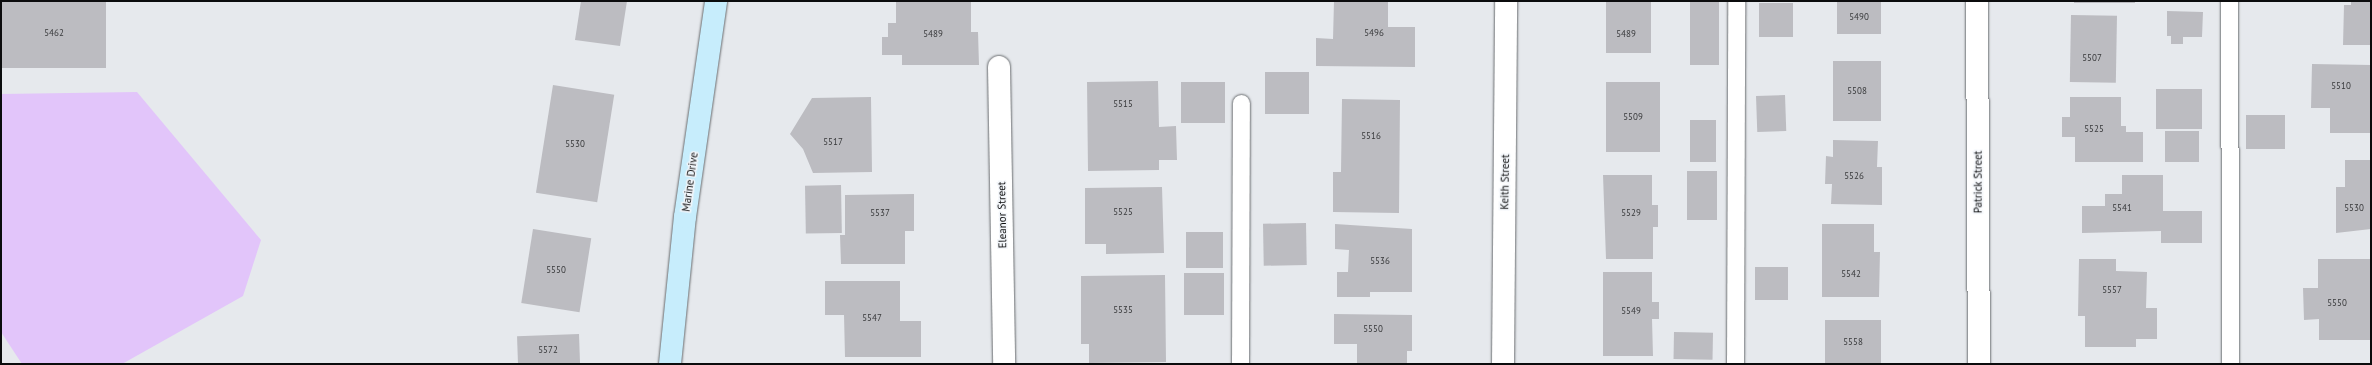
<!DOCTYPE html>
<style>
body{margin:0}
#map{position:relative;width:2372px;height:365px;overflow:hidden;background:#e6e9ed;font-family:"PT Sans",sans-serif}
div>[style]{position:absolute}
.green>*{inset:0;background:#e2c5fa}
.building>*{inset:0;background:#bcbcc1;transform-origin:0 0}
.roads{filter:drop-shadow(0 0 1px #6a6d70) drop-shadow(0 0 1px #6a6d70)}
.lane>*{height:17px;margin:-8.5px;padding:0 8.5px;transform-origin:8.5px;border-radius:8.5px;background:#fff}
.street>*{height:22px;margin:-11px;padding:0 11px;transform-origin:11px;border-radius:11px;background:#fff}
.secondary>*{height:22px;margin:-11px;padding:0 11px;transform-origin:11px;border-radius:11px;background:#c7edfc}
span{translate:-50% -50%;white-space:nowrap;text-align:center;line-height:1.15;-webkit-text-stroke:3px #f3f6fa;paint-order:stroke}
.number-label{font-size:9px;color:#37383a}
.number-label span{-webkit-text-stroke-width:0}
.street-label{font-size:11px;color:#0b0c0d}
.frame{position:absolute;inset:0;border:2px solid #0b0c0d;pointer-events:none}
</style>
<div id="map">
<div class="green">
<i style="clip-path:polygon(137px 92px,261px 240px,243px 296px,122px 364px,22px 364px,1px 332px,1px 94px)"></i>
</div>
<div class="building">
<i style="left:1px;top:1px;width:105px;height:67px"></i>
<i style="clip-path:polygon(581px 1px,627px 1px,620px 46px,575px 40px)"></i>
<i style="clip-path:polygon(907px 1px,971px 1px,971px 32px,978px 32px,979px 65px,902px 65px,902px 55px,882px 55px,882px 37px,888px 37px,888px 23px,896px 23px,896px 2px)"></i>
<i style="clip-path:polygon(1334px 1px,1388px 1px,1388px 27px,1415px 27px,1415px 67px,1316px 66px,1316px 38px,1333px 39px)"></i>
<i style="left:1606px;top:1px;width:45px;height:52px"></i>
<i style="left:1690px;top:1px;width:29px;height:64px"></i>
<i style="left:1837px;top:1px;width:44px;height:33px"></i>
<i style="left:2074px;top:1px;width:61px;height:2px"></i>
<i style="clip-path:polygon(2351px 1px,2371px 1px,2371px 45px,2343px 45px,2344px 5px,2351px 5px)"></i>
<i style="left:1759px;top:3px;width:34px;height:34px"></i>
<i style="clip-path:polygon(2167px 11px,2203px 12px,2202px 37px,2183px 37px,2183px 44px,2171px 44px,2171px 36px,2167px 36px)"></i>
<i style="left:2071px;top:15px;width:46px;height:67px;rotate:1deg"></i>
<i style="left:1833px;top:61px;width:48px;height:60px"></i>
<i style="clip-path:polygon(2312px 64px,2371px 65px,2371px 133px,2330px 133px,2330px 108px,2311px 108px)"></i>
<i style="left:1265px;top:72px;width:44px;height:42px"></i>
<i style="clip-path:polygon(1158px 81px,1159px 127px,1176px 126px,1177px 160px,1159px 160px,1159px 170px,1088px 171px,1087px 82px)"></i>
<i style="left:1225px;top:82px;width:41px;height:44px;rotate:90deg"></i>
<i style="left:1606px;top:82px;width:54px;height:70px"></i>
<i style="left:553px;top:85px;width:62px;height:109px;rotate:9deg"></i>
<i style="left:2202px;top:89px;width:40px;height:46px;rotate:90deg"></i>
<i style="left:1785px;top:95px;width:36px;height:29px;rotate:88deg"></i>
<i style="clip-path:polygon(871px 97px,872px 172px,813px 173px,803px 149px,790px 134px,812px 98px)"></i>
<i style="clip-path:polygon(2070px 97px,2121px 97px,2121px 126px,2126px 126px,2126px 132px,2143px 132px,2143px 162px,2075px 162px,2075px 137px,2062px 137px,2062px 117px,2070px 117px)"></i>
<i style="clip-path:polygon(1342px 99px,1400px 100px,1399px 213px,1333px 212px,1333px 172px,1341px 172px)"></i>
<i style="left:2246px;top:115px;width:39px;height:34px"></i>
<i style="left:1690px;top:120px;width:26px;height:42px"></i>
<i style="left:2199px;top:131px;width:31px;height:34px;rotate:90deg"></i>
<i style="clip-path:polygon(1833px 140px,1878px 141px,1877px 167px,1882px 167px,1882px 205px,1831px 204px,1832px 184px,1825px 184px,1826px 156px,1833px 157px)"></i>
<i style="clip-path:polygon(2345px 160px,2371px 160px,2371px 229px,2336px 233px,2336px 187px,2345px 187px)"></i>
<i style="left:1687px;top:171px;width:30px;height:49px"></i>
<i style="clip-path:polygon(1603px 175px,1652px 175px,1652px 205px,1658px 205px,1658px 227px,1653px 227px,1653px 259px,1606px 259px)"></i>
<i style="clip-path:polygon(2122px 175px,2163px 175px,2163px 211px,2202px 211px,2202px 243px,2161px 243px,2161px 231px,2082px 233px,2082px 206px,2105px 206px,2105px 194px,2122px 194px)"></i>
<i style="left:841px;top:185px;width:48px;height:36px;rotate:89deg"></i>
<i style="clip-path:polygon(1162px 187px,1164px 253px,1106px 254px,1106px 244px,1085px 244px,1085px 188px)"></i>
<i style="clip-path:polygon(914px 194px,914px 231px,905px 231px,905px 264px,841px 264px,840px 235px,845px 235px,845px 195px)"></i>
<i style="left:1306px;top:223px;width:42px;height:43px;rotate:89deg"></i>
<i style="clip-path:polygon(1335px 224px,1412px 229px,1412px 292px,1370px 292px,1370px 297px,1337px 297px,1337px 272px,1348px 272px,1349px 250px,1335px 249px)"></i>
<i style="clip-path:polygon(1822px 224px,1874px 224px,1874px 252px,1880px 252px,1879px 297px,1822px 297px)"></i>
<i style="left:533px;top:229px;width:59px;height:75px;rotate:9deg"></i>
<i style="left:1186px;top:232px;width:37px;height:36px"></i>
<i style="clip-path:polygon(2079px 259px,2116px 259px,2116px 271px,2147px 272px,2146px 308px,2157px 308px,2157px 339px,2136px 339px,2136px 347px,2085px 347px,2085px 316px,2078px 316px)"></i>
<i style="clip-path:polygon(2318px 259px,2371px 259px,2371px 340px,2319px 340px,2319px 319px,2304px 320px,2303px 288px,2318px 288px)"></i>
<i style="left:1755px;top:267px;width:33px;height:33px"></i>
<i style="clip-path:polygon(1603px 272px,1652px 272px,1652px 302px,1659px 302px,1659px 319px,1652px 319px,1653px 356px,1603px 356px)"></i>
<i style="left:1184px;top:273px;width:40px;height:42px"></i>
<i style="clip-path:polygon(1165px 275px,1166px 362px,1089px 363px,1089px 344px,1081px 344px,1081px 276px)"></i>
<i style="clip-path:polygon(825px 281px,900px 281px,900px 321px,921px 321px,921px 357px,845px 357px,844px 315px,825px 315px)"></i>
<i style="clip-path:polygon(1334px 314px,1412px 315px,1412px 351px,1407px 351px,1407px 364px,1357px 364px,1357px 344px,1334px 344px)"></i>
<i style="left:1825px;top:320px;width:56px;height:44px"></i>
<i style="left:1674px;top:332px;width:39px;height:27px;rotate:1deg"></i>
<i style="left:579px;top:334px;width:30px;height:62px;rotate:88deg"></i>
</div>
<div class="roads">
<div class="lane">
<i style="left:2229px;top:1px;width:363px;rotate:89.8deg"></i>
<i style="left:1240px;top:364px;width:261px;rotate:-89.8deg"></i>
<i style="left:1735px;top:364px;width:363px;rotate:-89.8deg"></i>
</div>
<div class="street">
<i style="left:1977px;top:1px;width:363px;rotate:89.7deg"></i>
<i style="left:999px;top:67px;width:297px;rotate:89deg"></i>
<i style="left:1503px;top:364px;width:363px;rotate:-89.5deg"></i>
</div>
<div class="secondary">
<i style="left:670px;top:364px;width:148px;rotate:-84.2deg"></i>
<i style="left:685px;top:217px;width:218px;rotate:-81.8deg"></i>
</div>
</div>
<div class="number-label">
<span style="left:1859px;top:17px">5490</span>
<span style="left:54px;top:33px">5462</span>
<span style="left:1374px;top:33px">5496</span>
<span style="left:933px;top:34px">5489</span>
<span style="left:1626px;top:34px">5489</span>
<span style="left:2092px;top:58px">5507</span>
<span style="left:2341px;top:86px">5510</span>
<span style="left:1857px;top:91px">5508</span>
<span style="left:1123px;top:104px">5515</span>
<span style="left:1633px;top:117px">5509</span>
<span style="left:2094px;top:129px">5525</span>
<span style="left:1371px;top:136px">5516</span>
<span style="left:833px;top:142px">5517</span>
<span style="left:575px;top:144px">5530</span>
<span style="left:1854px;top:176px">5526</span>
<span style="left:2122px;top:208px">5541</span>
<span style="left:2354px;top:208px">5530</span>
<span style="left:1123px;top:212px">5525</span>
<span style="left:880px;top:213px">5537</span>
<span style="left:1631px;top:213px">5529</span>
<span style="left:1380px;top:261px">5536</span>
<span style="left:556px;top:270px">5550</span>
<span style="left:1851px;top:274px">5542</span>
<span style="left:2112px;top:290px">5557</span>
<span style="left:2337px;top:303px">5550</span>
<span style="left:1123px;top:310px">5535</span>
<span style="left:1631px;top:311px">5549</span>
<span style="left:872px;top:318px">5547</span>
<span style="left:1373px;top:329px">5550</span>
<span style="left:1853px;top:342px">5558</span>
<span style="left:548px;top:350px">5572</span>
</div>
<div class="street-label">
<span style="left:690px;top:182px;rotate:-82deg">Marine Drive</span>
<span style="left:1505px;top:182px;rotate:-89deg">Keith Street</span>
<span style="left:1978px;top:182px;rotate:-90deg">Patrick Street</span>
<span style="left:1002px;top:215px;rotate:-91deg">Eleanor Street</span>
</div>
<div class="frame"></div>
</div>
